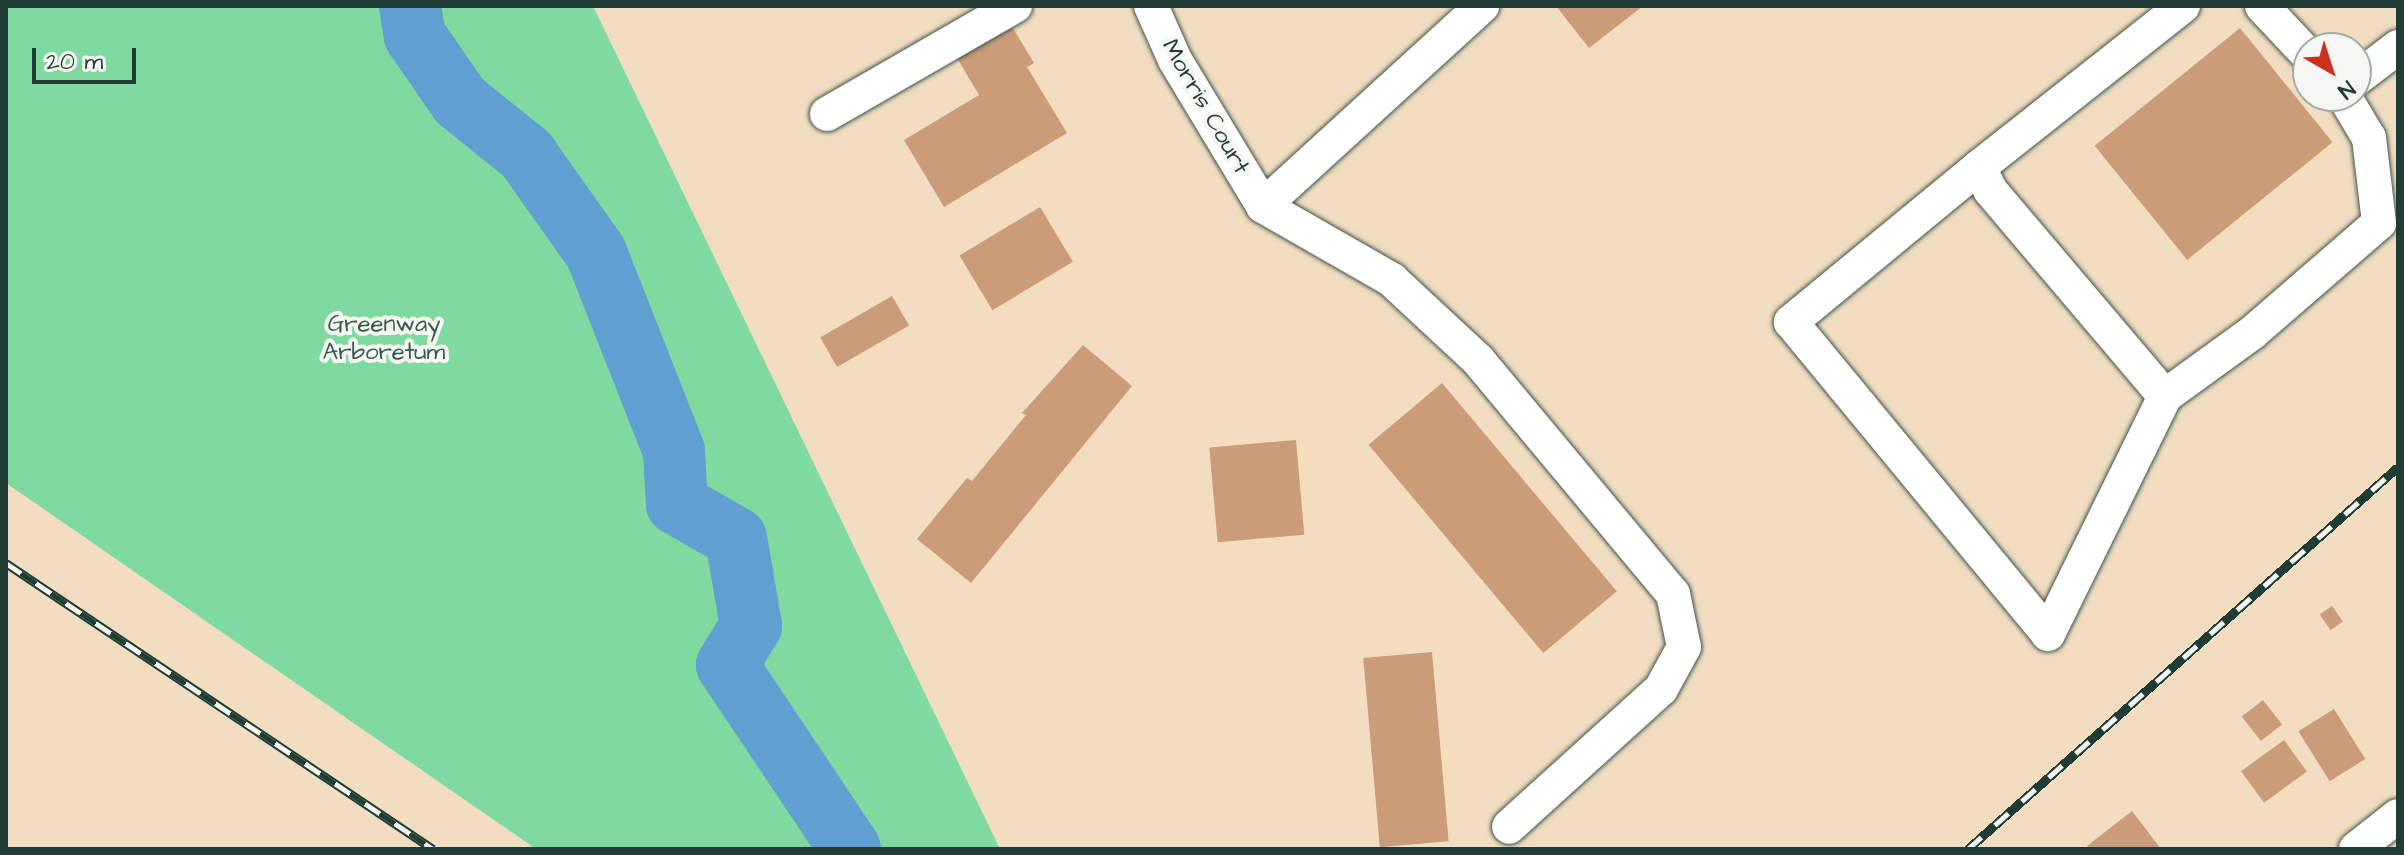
<!DOCTYPE html>
<style>
body{margin:0}
#map{position:relative;width:2404px;height:855px;overflow:hidden;background:#f2ddc1;font-family:"Architects Daughter",sans-serif}
div>[style]{position:absolute}
.green>*{inset:0;background:#7fdaa0}
.river>*{height:62px;margin:-31px;padding:0 31px;transform-origin:31px;border-radius:31px;background:#609fd2}
.building>*{inset:0;background:#ca9c79;transform-origin:0 0}
.roads{filter:drop-shadow(0 0 2px #3f5549) drop-shadow(0 0 2px #3f5549)}
.minor>*{height:34px;margin:-17px;padding:0 17px;transform-origin:17px;border-radius:17px;background:#fff}
.rail>*{height:9px;margin-top:-4.5px;transform-origin:0;background:repeating-linear-gradient(90deg,#f6f6f2 0 18px,#1f3d34 0 36px);box-sizing:border-box;border-block:2px solid #1f3d34}
span{translate:-50% -50%;white-space:nowrap;text-align:center;line-height:1.15;-webkit-text-stroke:8px #f6f6f2;paint-order:stroke}
.street-label{font-size:24px;color:#1f3d34}
.park-label{font-size:24px;color:#325c4a}
.frame{position:absolute;inset:0;border:8px solid #1f3d34;pointer-events:none}
.north{position:absolute;left:2292px;top:32px;width:80px;height:80px;box-sizing:border-box;background:#f6f6f2;border:2px solid #a0aca6;border-radius:50%;rotate:141deg;font-size:22px;font-weight:700;line-height:32px;text-align:center;color:#1f3d34}
.north::after{content:'';display:block;margin:auto;width:28px;height:36px;background:#c8321e;clip-path:polygon(50% 0,100% 100%,50% 72%,0 100%)}
.scale{position:absolute;left:32px;top:48px;width:104px;height:36px;box-sizing:border-box;border:4px solid #1f3d34;border-top:0;padding-left:10px;font-size:24px;line-height:28px;white-space:nowrap;color:#1f3d34;-webkit-text-stroke:6px #f6f6f2;paint-order:stroke}
</style>
<div id="map">
<div class="green">
<i style="clip-path:polygon(6px 6px,593px 6px,1000px 849px,536px 849px,6px 483px)"></i>
</div>
<div class="river">
<i style="left:410px;top:6px;width:30px;rotate:81deg"></i>
<i style="left:415px;top:36px;width:79px;rotate:55.3deg"></i>
<i style="left:460px;top:101px;width:85px;rotate:38.8deg"></i>
<i style="left:526px;top:154px;width:121px;rotate:54.7deg"></i>
<i style="left:596px;top:253px;width:213px;rotate:68.5deg"></i>
<i style="left:674px;top:451px;width:53px;rotate:86.8deg"></i>
<i style="left:677px;top:504px;width:68px;rotate:30deg"></i>
<i style="left:736px;top:538px;width:89px;rotate:80.3deg"></i>
<i style="left:751px;top:626px;width:46px;rotate:121.6deg"></i>
<i style="left:727px;top:665px;width:221px;rotate:56.2deg"></i>
</div>
<div class="building">
<i style="clip-path:polygon(1556px 6px,1643px 6px,1589px 48px)"></i>
<i style="clip-path:polygon(1011px 25px,1034px 63px,1027px 67px,1067px 133px,944px 207px,904px 140px,979px 95px,957px 58px)"></i>
<i style="left:2240px;top:28px;width:147px;height:187px;rotate:51deg"></i>
<i style="left:1040px;top:207px;width:64px;height:94px;rotate:59deg"></i>
<i style="left:892px;top:296px;width:34px;height:83px;rotate:60deg"></i>
<i style="clip-path:polygon(1083px 345px,1132px 386px,971px 583px,917px 539px,967px 478px,972px 481px,1026px 415px,1022px 413px)"></i>
<i style="left:1442px;top:383px;width:272px;height:96px;rotate:50deg"></i>
<i style="left:1296px;top:440px;width:95px;height:87px;rotate:85deg"></i>
<i style="left:2332px;top:606px;width:19px;height:15px;rotate:55deg"></i>
<i style="left:1432px;top:652px;width:190px;height:69px;rotate:85deg"></i>
<i style="left:2263px;top:700px;width:31px;height:27px;rotate:52deg"></i>
<i style="left:2334px;top:709px;width:59px;height:42px;rotate:58deg"></i>
<i style="left:2284px;top:740px;width:39px;height:53px;rotate:54deg"></i>
<i style="clip-path:polygon(2132px 811px,2161px 849px,2089px 849px,2087px 846px)"></i>
</div>
<div class="roads">
<div class="minor">
<i style="left:1151px;top:6px;width:59px;rotate:66deg"></i>
<i style="left:1175px;top:60px;width:170px;rotate:58.9deg"></i>
<i style="left:1263px;top:206px;width:149px;rotate:29.8deg"></i>
<i style="left:1392px;top:280px;width:117px;rotate:42.9deg"></i>
<i style="left:1478px;top:360px;width:305px;rotate:50.2deg"></i>
<i style="left:1673px;top:594px;width:54px;rotate:78.3deg"></i>
<i style="left:1684px;top:647px;width:48px;rotate:118.7deg"></i>
<i style="left:1661px;top:689px;width:205px;rotate:137.8deg"></i>
<i style="left:2183px;top:6px;width:260px;rotate:141.7deg"></i>
<i style="left:1979px;top:167px;width:25px;rotate:64deg"></i>
<i style="left:1990px;top:190px;width:270px;rotate:49.7deg"></i>
<i style="left:2165px;top:396px;width:107px;rotate:-35.9deg"></i>
<i style="left:2252px;top:333px;width:168px;rotate:-40.9deg"></i>
<i style="left:2379px;top:223px;width:86px;rotate:-96.7deg"></i>
<i style="left:2369px;top:138px;width:49px;rotate:-120.8deg"></i>
<i style="left:2262px;top:6px;width:67px;rotate:46.8deg"></i>
<i style="left:2356px;top:79px;width:53px;rotate:-37.3deg"></i>
<i style="left:827px;top:114px;width:217px;rotate:-29.9deg"></i>
<i style="left:1979px;top:167px;width:244px;rotate:140.5deg"></i>
<i style="left:1791px;top:322px;width:404px;rotate:50.5deg"></i>
<i style="left:2048px;top:634px;width:265px;rotate:-63.8deg"></i>
<i style="left:1263px;top:206px;width:297px;rotate:-42.4deg"></i>
<i style="left:2356px;top:849px;width:53px;rotate:-38.2deg"></i>
</div>
</div>
<div class="rail">
<i style="left:6px;top:563px;width:514px;rotate:33.81deg"></i>
<i style="left:1968px;top:849px;width:575px;rotate:-41.62deg"></i>
</div>
<div class="street-label">
<span style="left:1205px;top:107px;rotate:60deg">Morris Court</span>
</div>
<div class="park-label">
<span style="left:384px;top:339px">Greenway<br>Arboretum</span>
</div>
<div class="frame"></div>
<div class="north">N</div>
<div class="scale">20 m</div>
</div>
